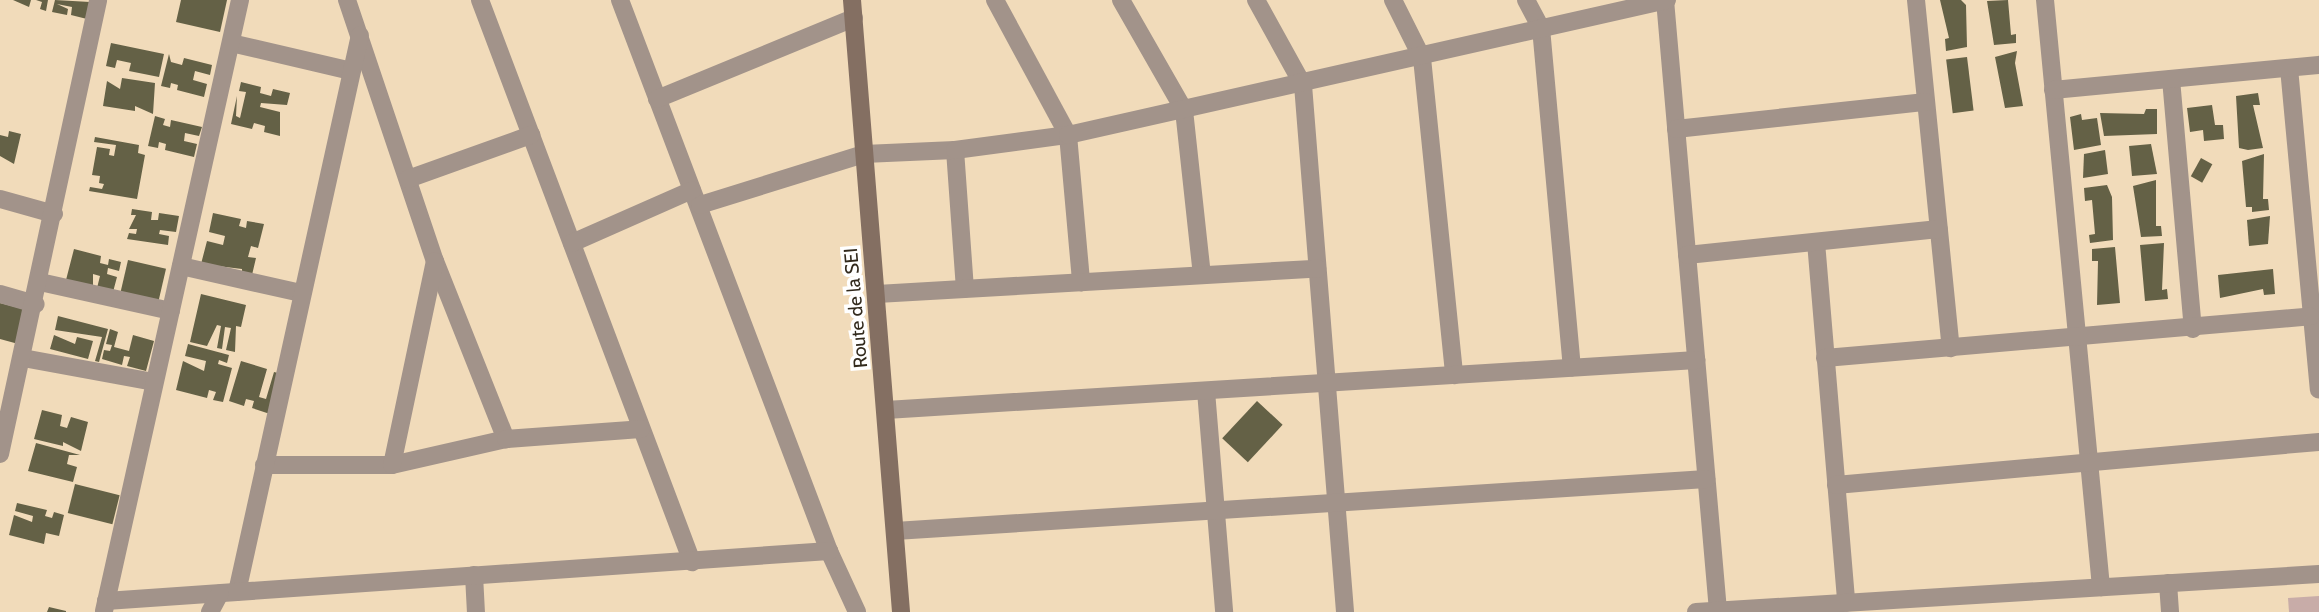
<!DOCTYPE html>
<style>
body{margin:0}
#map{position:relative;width:2319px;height:612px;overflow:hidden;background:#f1dbba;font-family:Cabin,sans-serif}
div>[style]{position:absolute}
.green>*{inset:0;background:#c8aca8}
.building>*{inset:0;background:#646146;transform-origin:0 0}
.street>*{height:18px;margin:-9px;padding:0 9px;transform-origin:9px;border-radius:9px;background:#a2938a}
.secondary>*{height:18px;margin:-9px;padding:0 9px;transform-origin:9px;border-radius:9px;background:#846f62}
span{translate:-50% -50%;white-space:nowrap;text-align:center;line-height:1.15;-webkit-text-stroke:7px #fff;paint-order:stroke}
.street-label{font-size:19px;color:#322a1d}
</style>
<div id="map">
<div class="green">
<i style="clip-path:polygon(2319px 596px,2319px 612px,2289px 612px,2288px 598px)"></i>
</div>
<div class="building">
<i style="clip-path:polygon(13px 0,31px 0,29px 7px)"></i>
<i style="clip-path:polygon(36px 0,48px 0,46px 11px,40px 9px,42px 2px)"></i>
<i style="clip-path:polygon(55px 0,90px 2px,87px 19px,71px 15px,72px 7px,57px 4px,68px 9px,67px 15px,52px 12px)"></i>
<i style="clip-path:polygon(181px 0,227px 0,220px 32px,176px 22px)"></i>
<i style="clip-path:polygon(1940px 0,1961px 0,1966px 5px,1967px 47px,1946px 51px,1945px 39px,1949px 38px)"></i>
<i style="clip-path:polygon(2008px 0,2011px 35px,2016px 34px,2016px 43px,1994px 45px,1987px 1px)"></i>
<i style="clip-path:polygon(111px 43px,164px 54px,159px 77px,129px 71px,131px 63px,117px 60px,115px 68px,106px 66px)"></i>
<i style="clip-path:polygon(2017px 51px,2015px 63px,2023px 106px,2005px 108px,1995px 57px)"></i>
<i style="clip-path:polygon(169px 54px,171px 62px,182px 65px,184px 58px,212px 65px,210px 75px,195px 71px,193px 80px,207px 84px,204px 97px,177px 90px,178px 85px,171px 83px,170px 88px,161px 86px)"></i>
<i style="left:1967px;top:57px;width:54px;height:21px;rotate:83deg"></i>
<i style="clip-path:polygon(122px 78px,155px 83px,153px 114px,135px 106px,135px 111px,103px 106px,107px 81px,120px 89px)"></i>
<i style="clip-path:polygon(241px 82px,261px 87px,260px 93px,271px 96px,273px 89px,290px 93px,287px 105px,261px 103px,260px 107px,280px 112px,280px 136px,264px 132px,265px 126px,254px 123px,252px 129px,231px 124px,237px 96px,236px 116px,240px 118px,246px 92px,239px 91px)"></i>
<i style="clip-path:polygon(2258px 93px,2260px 105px,2253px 105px,2263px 148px,2248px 150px,2239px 148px,2236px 96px)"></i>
<i style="clip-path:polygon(2212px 105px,2215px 125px,2223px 125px,2224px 139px,2204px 141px,2203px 130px,2190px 132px,2187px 108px)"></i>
<i style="clip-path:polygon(2146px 109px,2157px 109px,2157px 134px,2104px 136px,2100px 113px,2144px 114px)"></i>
<i style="clip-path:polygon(2081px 114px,2082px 120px,2097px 118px,2101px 145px,2074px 150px,2070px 117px)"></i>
<i style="clip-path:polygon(155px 116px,165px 119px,163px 125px,170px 127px,171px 120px,202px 127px,199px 136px,185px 133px,184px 141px,197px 144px,194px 157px,165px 150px,166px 144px,159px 142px,158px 148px,148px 146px)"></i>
<i style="clip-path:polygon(9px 131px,21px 134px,14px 164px,0 156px,0 135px,8px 137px)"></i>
<i style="clip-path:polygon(95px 137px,139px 145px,138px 153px,145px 155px,137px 199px,89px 191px,90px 187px,102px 189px,104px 184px,99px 183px,100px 176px,92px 175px,97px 147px,110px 149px,109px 155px,114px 156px,116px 145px,94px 142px)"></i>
<i style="clip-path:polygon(2151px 144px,2157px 174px,2132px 176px,2129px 146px)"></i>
<i style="clip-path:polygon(2105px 150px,2108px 174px,2083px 178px,2084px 154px)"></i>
<i style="clip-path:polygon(2264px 154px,2263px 199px,2268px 199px,2269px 210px,2252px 212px,2252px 207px,2246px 207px,2242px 161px)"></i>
<i style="left:2201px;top:158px;width:13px;height:21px;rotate:29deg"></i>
<i style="clip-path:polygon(2156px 180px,2156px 226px,2161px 226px,2162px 236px,2141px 237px,2133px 186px)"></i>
<i style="clip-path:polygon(2107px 185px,2112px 197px,2113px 240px,2090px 243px,2089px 235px,2095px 234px,2092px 200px,2085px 201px,2084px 188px)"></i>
<i style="clip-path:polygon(132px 209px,152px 212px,151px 220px,158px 220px,159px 213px,179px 216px,176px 232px,160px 230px,159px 234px,169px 236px,168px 245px,127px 239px,129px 233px,136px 234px,137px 229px,129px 229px,136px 215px,131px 215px)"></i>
<i style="clip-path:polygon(213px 213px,241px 219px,239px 226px,246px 228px,247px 221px,264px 224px,258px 248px,251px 246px,248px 257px,256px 258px,252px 275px,242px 273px,242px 269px,201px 264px,207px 241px,223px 245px,225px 236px,209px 232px)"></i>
<i style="clip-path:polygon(2270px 216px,2268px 244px,2249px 246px,2247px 220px)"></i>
<i style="clip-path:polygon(2164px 243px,2162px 290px,2167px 289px,2168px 299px,2145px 301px,2140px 245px)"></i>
<i style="clip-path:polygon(2115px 247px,2120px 303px,2097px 305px,2098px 261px,2092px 261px,2092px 249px)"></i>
<i style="clip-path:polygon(74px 249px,101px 256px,100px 263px,108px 265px,109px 259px,121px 262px,119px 271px,108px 268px,107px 274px,117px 277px,113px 292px,97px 288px,100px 276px,93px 274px,93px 287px,66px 280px)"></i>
<i style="left:128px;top:260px;width:39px;height:36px;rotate:13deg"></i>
<i style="clip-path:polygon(2273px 269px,2275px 294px,2264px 295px,2263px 289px,2220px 298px,2218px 275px)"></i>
<i style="clip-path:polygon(201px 294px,246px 305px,241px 327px,236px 326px,235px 352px,226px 350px,231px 328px,225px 327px,222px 349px,217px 348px,221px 326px,217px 325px,207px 346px,190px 342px)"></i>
<i style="clip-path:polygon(0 303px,31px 311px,22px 345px,0 339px)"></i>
<i style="clip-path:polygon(58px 316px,108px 329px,99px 362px,95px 361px,102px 337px,55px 330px)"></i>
<i style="clip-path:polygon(110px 329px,118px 332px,114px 347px,129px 351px,133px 335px,154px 341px,146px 371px,127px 366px,130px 357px,124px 356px,122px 365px,102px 359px,104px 350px,110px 351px,112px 345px,106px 344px)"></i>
<i style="clip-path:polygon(54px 335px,75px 344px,77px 337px,93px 341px,88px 359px,50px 349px)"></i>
<i style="clip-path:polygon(188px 344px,229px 355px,227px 363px,219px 360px,218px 364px,232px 368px,223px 402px,213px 400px,216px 392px,209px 390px,207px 398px,176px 390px,183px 361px,204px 371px,206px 361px,185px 356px)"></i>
<i style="clip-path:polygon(241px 361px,267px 369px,259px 397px,266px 399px,274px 372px,278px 373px,270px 414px,252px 408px,254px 401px,246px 399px,244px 406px,229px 401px)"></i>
<i style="left:1257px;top:401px;width:35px;height:51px;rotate:43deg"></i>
<i style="clip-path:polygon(42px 410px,62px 415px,60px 426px,67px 428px,71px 417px,88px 422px,81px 451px,63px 442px,63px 446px,34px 439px)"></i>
<i style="clip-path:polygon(36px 443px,80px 455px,69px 455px,67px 464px,77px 467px,73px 482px,28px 471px)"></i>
<i style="left:75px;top:484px;width:46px;height:30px;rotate:14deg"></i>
<i style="clip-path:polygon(17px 503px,47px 510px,45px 516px,52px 518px,54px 512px,64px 515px,59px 536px,46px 533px,44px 544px,9px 535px,14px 515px,32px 522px,33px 516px,15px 511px)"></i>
<i style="clip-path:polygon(49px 607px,66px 611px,66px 612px,47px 612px)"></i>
</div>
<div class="street">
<i style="left:347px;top:0;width:275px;rotate:71.4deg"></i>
<i style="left:435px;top:261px;width:192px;rotate:68.3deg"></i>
<i style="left:480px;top:0;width:601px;rotate:69.33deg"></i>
<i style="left:620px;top:0;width:589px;rotate:69.23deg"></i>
<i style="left:829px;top:551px;width:67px;rotate:65.3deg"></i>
<i style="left:995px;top:0;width:153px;rotate:61.6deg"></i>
<i style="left:1068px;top:135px;width:148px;rotate:84.9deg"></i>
<i style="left:1121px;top:0;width:127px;rotate:60.2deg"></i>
<i style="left:1184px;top:110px;width:166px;rotate:83.8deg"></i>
<i style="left:1256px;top:0;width:97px;rotate:61.1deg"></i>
<i style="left:1303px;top:85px;width:529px;rotate:85.44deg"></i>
<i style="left:1393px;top:0;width:65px;rotate:63.4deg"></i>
<i style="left:1422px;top:58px;width:319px;rotate:84.2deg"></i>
<i style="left:1526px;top:0;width:32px;rotate:62deg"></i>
<i style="left:1541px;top:28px;width:341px;rotate:84.8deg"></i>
<i style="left:1665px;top:0;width:613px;rotate:85.04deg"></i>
<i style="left:1916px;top:0;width:350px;rotate:84.3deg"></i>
<i style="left:2045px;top:0;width:590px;rotate:84.55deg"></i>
<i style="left:231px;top:43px;width:123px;rotate:13.1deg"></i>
<i style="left:2289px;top:68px;width:323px;rotate:84.7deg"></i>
<i style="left:2171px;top:79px;width:251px;rotate:85deg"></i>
<i style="left:2053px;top:90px;width:267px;rotate:-5.4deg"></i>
<i style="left:657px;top:99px;width:213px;rotate:-22.4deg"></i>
<i style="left:1676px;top:129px;width:251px;rotate:-6.2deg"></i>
<i style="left:955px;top:150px;width:139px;rotate:85.9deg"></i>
<i style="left:408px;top:179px;width:131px;rotate:-19.7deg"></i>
<i style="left:0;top:199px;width:56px;rotate:15.5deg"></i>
<i style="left:700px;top:205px;width:172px;rotate:-17.3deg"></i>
<i style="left:864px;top:154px;width:91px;rotate:-2.5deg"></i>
<i style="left:955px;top:150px;width:114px;rotate:-7.6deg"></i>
<i style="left:1068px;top:135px;width:614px;rotate:-12.7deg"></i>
<i style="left:1816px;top:242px;width:362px;rotate:85.2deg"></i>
<i style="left:572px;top:243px;width:131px;rotate:-23.8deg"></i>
<i style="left:1687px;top:255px;width:253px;rotate:-5.9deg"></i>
<i style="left:181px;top:266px;width:123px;rotate:12.7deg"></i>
<i style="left:40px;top:282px;width:134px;rotate:12.5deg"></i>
<i style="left:0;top:294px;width:37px;rotate:16deg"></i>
<i style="left:877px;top:294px;width:441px;rotate:-3.3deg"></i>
<i style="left:23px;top:358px;width:133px;rotate:10.4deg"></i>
<i style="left:1825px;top:358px;width:487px;rotate:-4.9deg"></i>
<i style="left:1206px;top:391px;width:222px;rotate:85.3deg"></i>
<i style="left:886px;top:410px;width:812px;rotate:-3.53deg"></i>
<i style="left:0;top:454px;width:464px;rotate:-77.8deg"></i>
<i style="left:264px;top:465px;width:128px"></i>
<i style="left:392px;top:465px;width:117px;rotate:-12.8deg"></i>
<i style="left:506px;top:439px;width:135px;rotate:-4.2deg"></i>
<i style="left:392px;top:465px;width:208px;rotate:-78.1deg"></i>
<i style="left:1836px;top:485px;width:485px;rotate:-5.1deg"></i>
<i style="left:895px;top:531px;width:813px;rotate:-3.67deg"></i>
<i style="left:474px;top:575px;width:37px;rotate:87deg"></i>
<i style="left:2168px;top:583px;width:29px;rotate:86deg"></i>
<i style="left:237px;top:592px;width:570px;rotate:-77.55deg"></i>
<i style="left:106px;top:601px;width:725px;rotate:-3.96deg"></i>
<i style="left:104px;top:611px;width:626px;rotate:-77.45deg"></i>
<i style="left:210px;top:612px;width:21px;rotate:-62deg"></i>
<i style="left:1696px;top:612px;width:624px;rotate:-3.49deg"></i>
</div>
<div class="secondary">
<i style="left:852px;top:0;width:614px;rotate:85.42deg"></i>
</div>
<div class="street-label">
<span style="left:856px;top:308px;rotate:-95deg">Route de la SEI</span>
</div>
</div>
